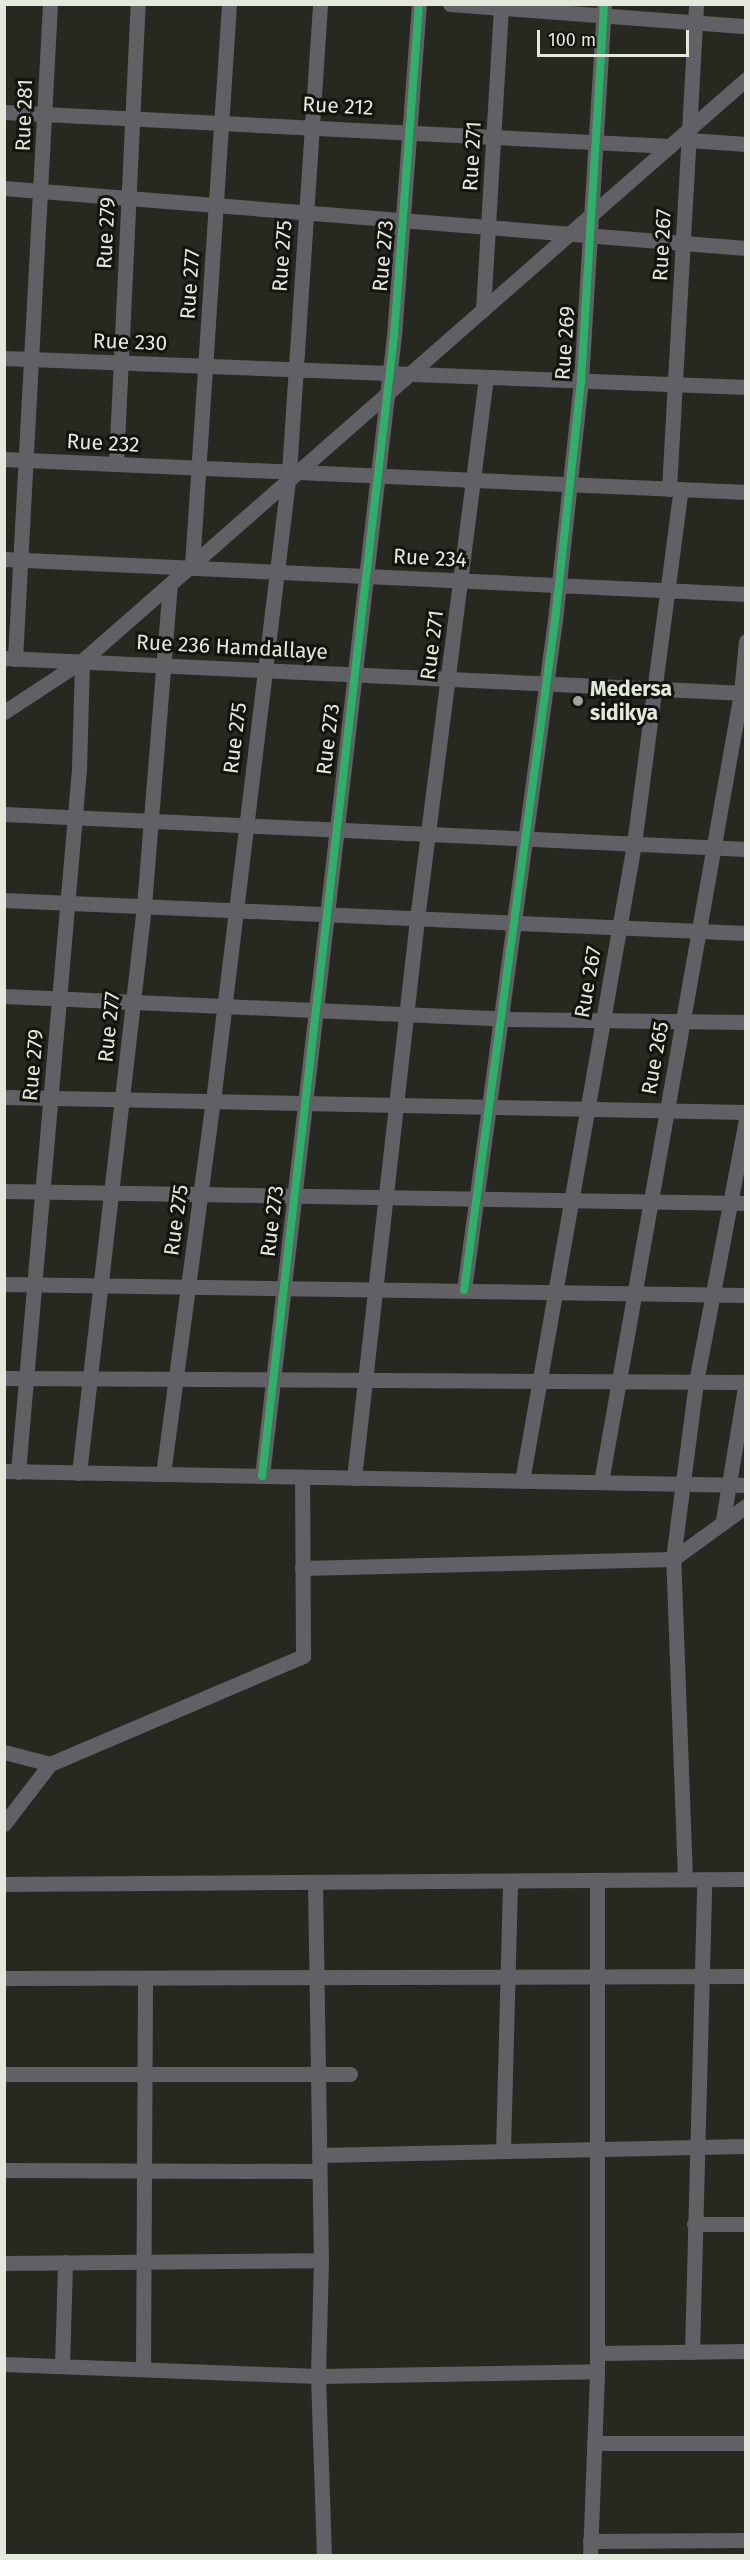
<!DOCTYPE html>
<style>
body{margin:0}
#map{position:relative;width:750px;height:2560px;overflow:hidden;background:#272920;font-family:"Fira Sans",sans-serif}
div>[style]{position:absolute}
.minor>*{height:15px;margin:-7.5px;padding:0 7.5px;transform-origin:7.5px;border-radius:7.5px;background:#616065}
.cycleway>*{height:8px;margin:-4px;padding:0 4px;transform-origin:4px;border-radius:4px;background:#2db169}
.dots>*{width:16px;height:16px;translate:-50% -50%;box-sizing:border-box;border:3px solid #12140d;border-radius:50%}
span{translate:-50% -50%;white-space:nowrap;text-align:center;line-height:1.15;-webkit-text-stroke:6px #12140d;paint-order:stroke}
.street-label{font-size:21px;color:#e3e7dc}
.poi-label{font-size:21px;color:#e3e7dc;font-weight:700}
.left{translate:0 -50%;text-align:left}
.frame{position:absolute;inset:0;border:6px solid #e3e7dc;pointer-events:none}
.scale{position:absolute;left:537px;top:30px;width:152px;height:27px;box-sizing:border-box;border:3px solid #e3e7dc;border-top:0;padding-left:8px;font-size:18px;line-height:21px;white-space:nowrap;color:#e3e7dc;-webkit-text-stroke:4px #12140d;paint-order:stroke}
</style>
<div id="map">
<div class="minor">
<i style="left:450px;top:4px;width:297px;rotate:4.3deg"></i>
<i style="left:4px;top:112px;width:667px;rotate:2.92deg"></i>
<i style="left:689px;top:140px;width:57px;rotate:4deg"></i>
<i style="left:4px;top:188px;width:744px;rotate:4.62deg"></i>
<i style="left:483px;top:310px;width:307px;rotate:-86.6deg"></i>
<i style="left:4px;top:358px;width:743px;rotate:2.24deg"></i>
<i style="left:4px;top:459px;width:743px;rotate:2.55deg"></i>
<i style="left:116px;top:464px;width:461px;rotate:-87.3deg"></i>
<i style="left:669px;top:489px;width:486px;rotate:-86.8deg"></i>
<i style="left:4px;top:559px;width:743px;rotate:2.7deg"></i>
<i style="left:192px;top:566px;width:563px;rotate:-86.23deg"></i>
<i style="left:4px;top:658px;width:743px;rotate:2.7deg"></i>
<i style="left:15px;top:659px;width:656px;rotate:-86.94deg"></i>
<i style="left:4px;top:712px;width:93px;rotate:-33.2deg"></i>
<i style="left:82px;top:661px;width:883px;rotate:-41.23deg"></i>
<i style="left:4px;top:814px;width:743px;rotate:2.7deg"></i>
<i style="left:4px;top:900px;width:743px;rotate:2.55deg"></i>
<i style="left:4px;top:996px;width:498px;rotate:2.6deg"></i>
<i style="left:501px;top:1019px;width:245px;rotate:0.7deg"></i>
<i style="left:4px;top:1097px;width:742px;rotate:1.16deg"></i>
<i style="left:4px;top:1191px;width:742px;rotate:0.93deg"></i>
<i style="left:4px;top:1284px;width:742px;rotate:0.85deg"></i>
<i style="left:464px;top:1290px;width:676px;rotate:-82.27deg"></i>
<i style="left:555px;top:620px;width:240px;rotate:-83.8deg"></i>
<i style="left:581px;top:381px;width:378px;rotate:-86.5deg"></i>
<i style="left:4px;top:1378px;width:742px;rotate:0.31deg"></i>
<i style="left:4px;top:1471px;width:742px;rotate:1.08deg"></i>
<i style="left:18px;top:1472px;width:706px;rotate:-85.04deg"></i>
<i style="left:79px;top:769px;width:108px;rotate:-88.4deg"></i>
<i style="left:79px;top:1473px;width:571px;rotate:-83.46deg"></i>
<i style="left:144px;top:906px;width:322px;rotate:-85.4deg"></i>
<i style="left:163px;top:1474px;width:376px;rotate:-82.4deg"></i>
<i style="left:213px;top:1101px;width:634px;rotate:-83.11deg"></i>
<i style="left:289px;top:472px;width:469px;rotate:-86.2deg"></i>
<i style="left:262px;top:1476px;width:1148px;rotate:-83.4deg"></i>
<i style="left:394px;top:336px;width:333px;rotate:-85.7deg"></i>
<i style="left:354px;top:1478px;width:563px;rotate:-83.57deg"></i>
<i style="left:417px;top:919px;width:546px;rotate:-82.74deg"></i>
<i style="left:522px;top:1481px;width:647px;rotate:-80.03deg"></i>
<i style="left:634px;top:844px;width:358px;rotate:-82.5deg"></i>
<i style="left:601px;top:1482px;width:801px;rotate:-79.94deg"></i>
<i style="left:741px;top:693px;width:52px;rotate:-84.5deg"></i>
<i style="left:723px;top:1520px;width:141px;rotate:-80.6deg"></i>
<i style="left:302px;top:1568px;width:371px;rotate:-1.4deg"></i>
<i style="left:673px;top:1559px;width:90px;rotate:-36deg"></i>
<i style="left:4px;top:1752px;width:48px;rotate:14.6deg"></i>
<i style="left:4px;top:1824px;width:76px;rotate:-52.5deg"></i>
<i style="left:50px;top:1764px;width:275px;rotate:-23.1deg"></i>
<i style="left:303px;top:1656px;width:179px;rotate:-90.3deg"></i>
<i style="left:685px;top:1879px;width:320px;rotate:-92.1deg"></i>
<i style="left:673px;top:1559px;width:178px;rotate:-82.6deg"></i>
<i style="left:696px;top:1382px;width:268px;rotate:-79.2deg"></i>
<i style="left:315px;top:1882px;width:378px;rotate:89.1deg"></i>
<i style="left:321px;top:2260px;width:116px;rotate:91.5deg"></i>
<i style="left:318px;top:2376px;width:180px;rotate:88.1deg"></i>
<i style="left:4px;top:1884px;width:742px;rotate:-0.39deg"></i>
<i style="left:4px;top:1978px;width:742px;rotate:-0.15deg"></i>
<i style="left:4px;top:2074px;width:346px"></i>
<i style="left:503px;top:2151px;width:270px;rotate:-88.5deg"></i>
<i style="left:319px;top:2155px;width:427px;rotate:-1.2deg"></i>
<i style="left:4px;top:2170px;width:315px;rotate:0.2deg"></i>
<i style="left:694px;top:2224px;width:52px"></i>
<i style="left:4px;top:2263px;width:317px;rotate:-0.5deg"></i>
<i style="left:692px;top:2352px;width:473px;rotate:-88.5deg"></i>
<i style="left:597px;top:2353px;width:149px;rotate:-0.8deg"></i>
<i style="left:4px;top:2364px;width:314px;rotate:2.2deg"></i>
<i style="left:318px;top:2376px;width:279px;rotate:-1deg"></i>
<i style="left:597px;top:2371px;width:491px;rotate:-90deg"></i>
<i style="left:62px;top:2366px;width:104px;rotate:-88.3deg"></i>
<i style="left:143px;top:2369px;width:391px;rotate:-89.7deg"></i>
<i style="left:594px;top:2443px;width:152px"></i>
<i style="left:590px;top:2541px;width:156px;rotate:-0.4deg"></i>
<i style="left:590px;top:2556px;width:185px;rotate:-87.8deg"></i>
</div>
<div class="cycleway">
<i style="left:464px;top:1290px;width:676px;rotate:-82.27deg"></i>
<i style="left:555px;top:620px;width:240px;rotate:-83.8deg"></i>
<i style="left:581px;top:381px;width:378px;rotate:-86.5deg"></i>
<i style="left:262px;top:1476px;width:1148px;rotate:-83.4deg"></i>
<i style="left:394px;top:336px;width:333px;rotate:-85.7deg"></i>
</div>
<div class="dots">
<i style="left:578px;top:701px;background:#a1a49a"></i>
</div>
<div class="street-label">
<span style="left:338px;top:106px;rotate:3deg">Rue 212</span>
<span style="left:24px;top:115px;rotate:-88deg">Rue 281</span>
<span style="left:472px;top:156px;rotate:-87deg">Rue 271</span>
<span style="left:106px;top:233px;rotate:-87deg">Rue 279</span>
<span style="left:662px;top:245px;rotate:-87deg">Rue 267</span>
<span style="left:282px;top:256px;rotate:-86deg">Rue 275</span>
<span style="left:383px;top:256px;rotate:-85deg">Rue 273</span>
<span style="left:190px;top:284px;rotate:-86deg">Rue 277</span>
<span style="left:130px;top:342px;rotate:2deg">Rue 230</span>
<span style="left:565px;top:343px;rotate:-86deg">Rue 269</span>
<span style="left:103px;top:443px;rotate:3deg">Rue 232</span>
<span style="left:430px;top:558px;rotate:3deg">Rue 234</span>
<span style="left:432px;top:645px;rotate:-83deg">Rue 271</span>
<span style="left:232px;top:647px;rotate:3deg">Rue 236 Hamdallaye</span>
<span style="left:235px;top:738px;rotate:-83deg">Rue 275</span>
<span style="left:328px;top:739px;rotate:-83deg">Rue 273</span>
<span style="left:588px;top:982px;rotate:-80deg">Rue 267</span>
<span style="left:109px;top:1027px;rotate:-84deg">Rue 277</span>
<span style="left:655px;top:1058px;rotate:-80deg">Rue 265</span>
<span style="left:33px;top:1065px;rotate:-85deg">Rue 279</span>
<span style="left:176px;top:1220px;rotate:-82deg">Rue 275</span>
<span style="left:272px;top:1221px;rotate:-83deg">Rue 273</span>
</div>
<div class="poi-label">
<span class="left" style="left:590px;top:701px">Medersa<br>sidikya</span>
</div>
<div class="frame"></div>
<div class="scale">100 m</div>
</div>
